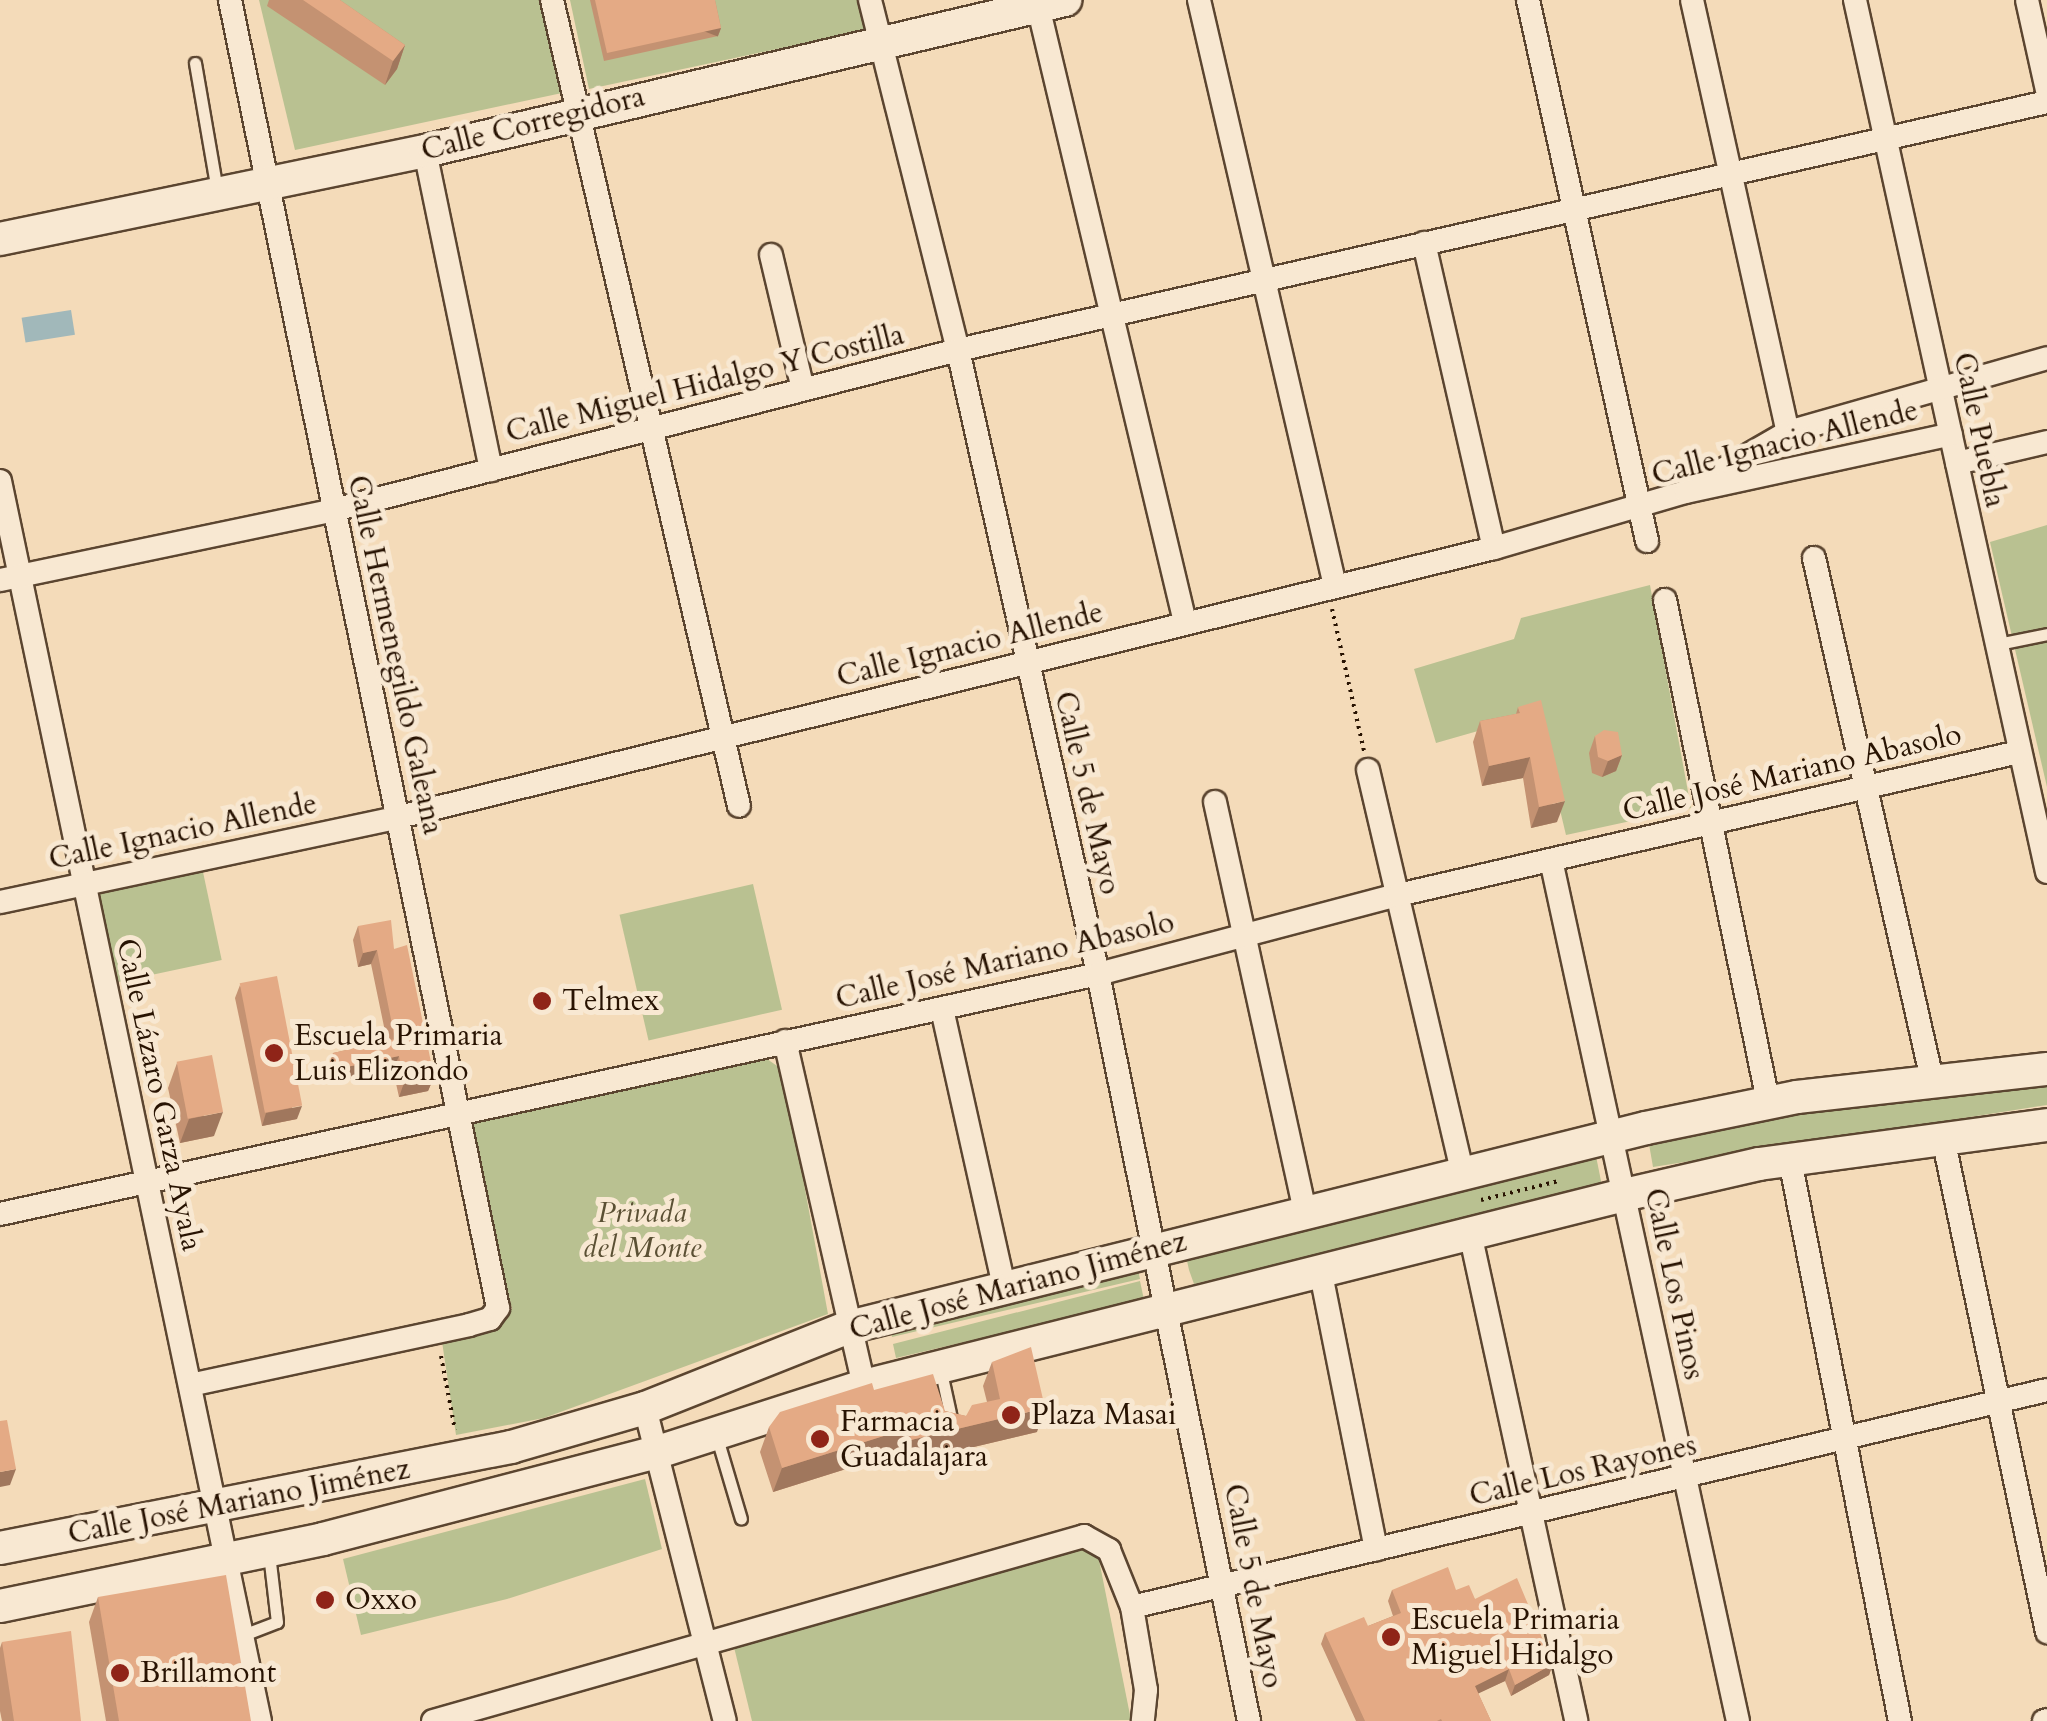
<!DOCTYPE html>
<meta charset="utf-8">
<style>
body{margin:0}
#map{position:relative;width:2047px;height:1721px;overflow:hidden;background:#f4dbb9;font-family:Cardo,serif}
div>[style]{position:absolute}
.green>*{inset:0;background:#b9c191;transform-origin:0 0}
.water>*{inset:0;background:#a1b8ba;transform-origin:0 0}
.path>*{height:4px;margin-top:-2px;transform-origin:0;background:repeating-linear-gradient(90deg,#281302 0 2.5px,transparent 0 7.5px)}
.roads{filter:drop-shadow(2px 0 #5b4530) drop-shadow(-2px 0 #5b4530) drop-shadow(0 2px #5b4530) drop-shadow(0 -2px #5b4530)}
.lane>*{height:11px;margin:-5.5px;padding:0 5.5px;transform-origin:5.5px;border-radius:5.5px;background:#f8e8d2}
.street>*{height:22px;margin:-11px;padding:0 11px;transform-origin:11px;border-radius:11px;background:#f8e8d2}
.secondary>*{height:32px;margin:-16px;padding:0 16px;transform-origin:16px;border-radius:16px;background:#f8e8d2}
.wall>*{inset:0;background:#c49272}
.shaded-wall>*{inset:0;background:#a0775d;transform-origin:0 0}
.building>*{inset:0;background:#e4aa85;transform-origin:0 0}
.dots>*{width:28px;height:28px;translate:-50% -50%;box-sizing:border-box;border:5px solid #f8e8d2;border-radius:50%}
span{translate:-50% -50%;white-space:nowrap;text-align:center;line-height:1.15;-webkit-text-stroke:10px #f8e8d2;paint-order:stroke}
.street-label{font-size:30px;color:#281302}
.poi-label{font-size:30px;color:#281302}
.left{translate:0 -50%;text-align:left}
.park-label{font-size:30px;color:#5b5034;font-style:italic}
</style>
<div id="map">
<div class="green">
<i style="clip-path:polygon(259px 0,542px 0,562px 93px,295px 150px)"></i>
<i style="clip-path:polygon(570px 0,860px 0,866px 30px,589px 89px)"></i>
<i style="clip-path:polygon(2047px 525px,2047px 787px,1990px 542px)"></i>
<i style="clip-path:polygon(1650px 585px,1691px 808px,1566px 835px,1537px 714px,1436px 743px,1414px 669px,1514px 639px,1521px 618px)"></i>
<i style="left:203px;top:872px;width:90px;height:107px;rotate:78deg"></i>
<i style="left:753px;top:884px;width:129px;height:137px;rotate:77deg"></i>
<i style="clip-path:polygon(767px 1059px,783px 1070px,828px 1314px,544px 1418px,456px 1435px,441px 1335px,499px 1322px,512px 1309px,468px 1120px)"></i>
<i style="clip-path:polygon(2047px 1080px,2047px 1105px,1653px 1167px,1649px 1144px,1799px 1110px)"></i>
<i style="clip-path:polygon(1596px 1156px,1602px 1186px,1194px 1284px,1189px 1270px,1186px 1256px)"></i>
<i style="clip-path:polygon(1136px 1260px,1140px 1279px,892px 1337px,889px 1322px)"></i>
<i style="clip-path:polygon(1140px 1281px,1144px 1300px,896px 1358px,893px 1344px)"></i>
<i style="clip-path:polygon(645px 1479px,662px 1549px,507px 1599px,361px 1635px,343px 1559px)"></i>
<i style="clip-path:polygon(1096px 1545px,1131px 1720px,752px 1721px,733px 1643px)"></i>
</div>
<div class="water">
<i style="left:71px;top:310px;width:25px;height:50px;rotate:81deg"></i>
</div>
<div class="path">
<i style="left:1332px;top:609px;width:146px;rotate:77.3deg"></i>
<i style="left:1481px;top:1200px;width:80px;rotate:-13.7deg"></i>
<i style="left:441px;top:1356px;width:75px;rotate:79.3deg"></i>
</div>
<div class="roads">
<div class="lane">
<i style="left:195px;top:63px;width:129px;rotate:80.2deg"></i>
<i style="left:1993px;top:645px;width:55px;rotate:-11.5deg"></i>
<i style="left:941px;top:1372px;width:56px;rotate:77.7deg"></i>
<i style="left:717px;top:1438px;width:84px;rotate:73.5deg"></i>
<i style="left:243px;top:1635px;width:36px;rotate:-21deg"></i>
<i style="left:277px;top:1622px;width:68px;rotate:-96.7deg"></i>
</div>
<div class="street">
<i style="left:552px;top:0;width:827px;rotate:76.94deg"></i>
<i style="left:870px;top:0;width:361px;rotate:75.9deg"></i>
<i style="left:958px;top:350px;width:640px;rotate:77.35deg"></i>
<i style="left:1098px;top:974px;width:762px;rotate:78.57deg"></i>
<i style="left:1199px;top:0;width:602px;rotate:76.93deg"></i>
<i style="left:1528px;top:0;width:554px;rotate:77.59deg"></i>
<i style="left:1692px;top:0;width:443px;rotate:77.5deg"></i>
<i style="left:1855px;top:0;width:893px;rotate:77.58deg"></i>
<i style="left:2027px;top:0;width:92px;rotate:77.5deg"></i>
<i style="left:1038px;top:6px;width:633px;rotate:76.58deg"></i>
<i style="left:425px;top:151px;width:326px;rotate:78.3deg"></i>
<i style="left:1424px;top:243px;width:313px;rotate:77.1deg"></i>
<i style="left:771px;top:255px;width:138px;rotate:76.6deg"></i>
<i style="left:1957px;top:463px;width:92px;rotate:-13.1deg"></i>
<i style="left:0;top:481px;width:1267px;rotate:78.16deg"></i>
<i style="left:1691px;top:488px;width:112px;rotate:-30deg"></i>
<i style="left:1788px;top:432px;width:269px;rotate:-15.9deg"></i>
<i style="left:1814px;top:558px;width:539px;rotate:77.25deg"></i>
<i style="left:0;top:580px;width:341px;rotate:-11.8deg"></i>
<i style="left:334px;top:510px;width:644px;rotate:-14.38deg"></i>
<i style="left:958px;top:350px;width:1117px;rotate:-12.83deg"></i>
<i style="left:1665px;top:600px;width:511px;rotate:78.38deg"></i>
<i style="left:1368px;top:770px;width:416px;rotate:76.8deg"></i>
<i style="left:1215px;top:802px;width:419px;rotate:77.6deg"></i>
<i style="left:1551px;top:860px;width:881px;rotate:77.75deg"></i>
<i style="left:0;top:902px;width:408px;rotate:-12deg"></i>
<i style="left:399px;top:817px;width:1128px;rotate:-13.8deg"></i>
<i style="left:1494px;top:548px;width:200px;rotate:-16.3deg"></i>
<i style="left:1686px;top:492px;width:271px;rotate:-12.3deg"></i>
<i style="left:942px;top:1009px;width:284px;rotate:77.4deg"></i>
<i style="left:785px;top:1041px;width:354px;rotate:77.1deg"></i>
<i style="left:1943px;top:1138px;width:505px;rotate:78.11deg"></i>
<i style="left:1790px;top:1160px;width:572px;rotate:78.91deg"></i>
<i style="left:0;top:1214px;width:1124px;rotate:-12.33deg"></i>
<i style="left:1098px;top:974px;width:310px;rotate:-14.8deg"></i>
<i style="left:1398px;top:895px;width:637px;rotate:-12.97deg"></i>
<i style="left:1470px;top:1233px;width:499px;rotate:77.7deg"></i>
<i style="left:1320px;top:1269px;width:286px;rotate:78.7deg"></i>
<i style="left:190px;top:1385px;width:285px;rotate:-12.1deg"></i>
<i style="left:469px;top:1325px;width:22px;rotate:-16deg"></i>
<i style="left:490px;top:1319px;width:14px;rotate:-54deg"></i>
<i style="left:498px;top:1308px;width:1335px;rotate:-101.58deg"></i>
<i style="left:645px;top:1408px;width:323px;rotate:75.7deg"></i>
<i style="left:1132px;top:1607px;width:940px;rotate:-13.34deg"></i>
<i style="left:433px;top:1721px;width:677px;rotate:-15.86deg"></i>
<i style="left:1084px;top:1536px;width:29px;rotate:29deg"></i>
<i style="left:1109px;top:1550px;width:61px;rotate:68deg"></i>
<i style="left:1132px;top:1607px;width:84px;rotate:80.4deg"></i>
<i style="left:1146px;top:1690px;width:31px;rotate:96deg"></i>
<i style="left:2044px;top:1721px;width:3px;rotate:-18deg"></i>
</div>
<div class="secondary">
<i style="left:0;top:239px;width:434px;rotate:-11.7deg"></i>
<i style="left:425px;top:151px;width:658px;rotate:-13.28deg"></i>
<i style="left:0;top:1548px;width:521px;rotate:-11.18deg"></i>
<i style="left:511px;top:1447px;width:140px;rotate:-16.2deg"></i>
<i style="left:645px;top:1408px;width:219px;rotate:-21.7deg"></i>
<i style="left:849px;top:1327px;width:821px;rotate:-14.02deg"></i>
<i style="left:1646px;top:1128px;width:154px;rotate:-11.6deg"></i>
<i style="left:1797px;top:1097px;width:252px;rotate:-6.4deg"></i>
<i style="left:0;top:1606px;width:330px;rotate:-11.7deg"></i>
<i style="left:323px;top:1539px;width:346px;rotate:-14.6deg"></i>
<i style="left:658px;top:1452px;width:216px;rotate:-17.8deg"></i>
<i style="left:864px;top:1386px;width:784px;rotate:-14.11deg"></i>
<i style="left:1624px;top:1195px;width:139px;rotate:-12.9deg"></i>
<i style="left:1759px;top:1164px;width:291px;rotate:-7.7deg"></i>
</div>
</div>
<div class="wall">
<i style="clip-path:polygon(269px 0,340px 0,405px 45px,397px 69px,385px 85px,267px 6px)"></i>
<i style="clip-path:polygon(590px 0,715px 0,721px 28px,718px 36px,604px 61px)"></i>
<i style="clip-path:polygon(1518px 707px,1557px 822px,1531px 828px,1523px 778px,1482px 786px,1473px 742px,1480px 721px,1516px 714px)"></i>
<i style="clip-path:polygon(1595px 736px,1622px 755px,1616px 771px,1602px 777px,1592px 773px,1589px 753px)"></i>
<i style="clip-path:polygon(358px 926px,394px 949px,434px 1077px,428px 1091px,399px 1097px,393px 1070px,331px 1083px,328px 1067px,333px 1053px,387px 1041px,371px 964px,358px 967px,353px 940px)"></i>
<i style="clip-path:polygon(240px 985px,297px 1119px,262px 1126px,235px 998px)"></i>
<i style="clip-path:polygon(177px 1063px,214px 1136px,180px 1143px,168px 1088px)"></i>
<i style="clip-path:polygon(992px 1362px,1037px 1432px,902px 1464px,900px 1452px,773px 1492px,760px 1452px,769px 1427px,874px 1390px,945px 1411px,966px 1416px,987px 1402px,983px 1386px)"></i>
<i style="clip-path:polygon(1392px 1590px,1456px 1590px,1475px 1599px,1553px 1664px,1549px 1675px,1511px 1696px,1505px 1681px,1478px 1693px,1491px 1721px,1356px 1721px,1321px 1644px,1325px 1633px,1368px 1626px,1393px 1616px,1388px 1601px)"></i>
<i style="clip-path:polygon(98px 1597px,251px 1721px,106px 1721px,89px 1622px)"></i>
<i style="clip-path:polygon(2px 1642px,81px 1721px,2px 1721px,0 1711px,0 1648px)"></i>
</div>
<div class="shaded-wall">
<i style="left:721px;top:28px;width:9px;height:117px;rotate:111deg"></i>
<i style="clip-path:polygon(405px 45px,397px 69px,385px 85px,393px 61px)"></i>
<i style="clip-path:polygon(1622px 755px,1616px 771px,1602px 777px,1608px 761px)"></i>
<i style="clip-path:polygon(1530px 757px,1523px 778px,1482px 786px,1489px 766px)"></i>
<i style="clip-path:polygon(1565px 801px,1557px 822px,1531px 828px,1539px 807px)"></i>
<i style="clip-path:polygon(377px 950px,371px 964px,358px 967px,363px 953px)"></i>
<i style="clip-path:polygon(399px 1056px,393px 1070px,331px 1083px,337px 1069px)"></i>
<i style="clip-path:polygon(434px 1077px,428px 1091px,399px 1097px,404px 1083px)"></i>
<i style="clip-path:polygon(302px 1106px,297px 1119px,262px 1126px,266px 1113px)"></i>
<i style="clip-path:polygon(223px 1112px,214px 1136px,180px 1143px,189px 1119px)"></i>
<i style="clip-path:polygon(1045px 1408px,1037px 1432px,902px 1464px,911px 1440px)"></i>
<i style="clip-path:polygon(909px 1428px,900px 1452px,773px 1492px,782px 1468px)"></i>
<i style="clip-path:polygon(16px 1469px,10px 1485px,0 1487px,0 1472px)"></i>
<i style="clip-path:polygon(1553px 1664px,1549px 1675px,1511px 1696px,1515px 1685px)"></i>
<i style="clip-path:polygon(1509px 1669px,1505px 1681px,1471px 1697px,1475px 1686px)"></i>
</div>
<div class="building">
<i style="clip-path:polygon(303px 0,340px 0,405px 45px,393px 61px)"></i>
<i style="clip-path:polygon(595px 0,715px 0,721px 28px,607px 53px)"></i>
<i style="clip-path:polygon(1541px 700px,1565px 801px,1539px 807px,1530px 757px,1489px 766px,1480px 721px,1520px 713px,1518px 707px)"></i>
<i style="clip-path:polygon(1604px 730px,1618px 732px,1622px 755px,1608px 761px,1598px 757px,1595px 736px)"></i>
<i style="clip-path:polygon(391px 920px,394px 949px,407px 945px,434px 1077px,404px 1083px,399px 1056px,337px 1069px,333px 1053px,395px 1039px,377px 950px,363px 953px,358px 926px)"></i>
<i style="left:277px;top:976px;width:132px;height:38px;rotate:79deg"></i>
<i style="left:212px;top:1055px;width:58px;height:36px;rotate:79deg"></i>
<i style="clip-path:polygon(1031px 1347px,1045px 1408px,911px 1440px,909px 1428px,782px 1468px,769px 1427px,780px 1412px,872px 1383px,874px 1390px,933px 1374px,945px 1411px,966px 1416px,972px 1405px,1000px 1399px,992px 1362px)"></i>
<i style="clip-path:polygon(7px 1420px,16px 1469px,0 1472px,0 1421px)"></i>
<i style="clip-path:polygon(1448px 1567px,1456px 1590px,1469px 1585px,1475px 1599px,1517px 1578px,1553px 1664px,1515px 1685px,1509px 1669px,1475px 1686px,1491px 1721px,1442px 1721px,1441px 1719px,1437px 1721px,1365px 1721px,1325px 1633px,1364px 1617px,1368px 1626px,1401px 1613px,1392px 1590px)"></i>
<i style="clip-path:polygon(226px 1575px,251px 1721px,119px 1721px,98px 1597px)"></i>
<i style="clip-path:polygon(71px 1631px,81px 1721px,14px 1721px,2px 1642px)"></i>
</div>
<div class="dots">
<i style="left:542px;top:1001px;background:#8f2418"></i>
<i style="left:274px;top:1053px;background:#8f2418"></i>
<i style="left:1011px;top:1415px;background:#8f2418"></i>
<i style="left:820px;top:1439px;background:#8f2418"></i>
<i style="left:325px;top:1600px;background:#8f2418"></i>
<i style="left:1391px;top:1637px;background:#8f2418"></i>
<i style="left:120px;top:1673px;background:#8f2418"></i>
</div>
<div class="street-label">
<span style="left:533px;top:124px;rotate:-14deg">Calle Corregidora</span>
<span style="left:705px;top:384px;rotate:-14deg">Calle Miguel Hidalgo Y Costilla</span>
<span style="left:1979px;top:430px;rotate:78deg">Calle Puebla</span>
<span style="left:1785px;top:443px;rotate:-14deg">Calle Ignacio Allende</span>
<span style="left:970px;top:645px;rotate:-14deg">Calle Ignacio Allende</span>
<span style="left:395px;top:655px;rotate:78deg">Calle Hermenegildo Galeana</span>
<span style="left:1792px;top:773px;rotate:-13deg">Calle José Mariano Abasolo</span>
<span style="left:1087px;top:793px;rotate:77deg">Calle 5 de Mayo</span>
<span style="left:183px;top:832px;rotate:-12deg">Calle Ignacio Allende</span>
<span style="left:1005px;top:961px;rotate:-13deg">Calle José Mariano Abasolo</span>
<span style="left:159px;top:1095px;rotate:78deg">Calle Lázaro Garza Ayala</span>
<span style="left:1674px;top:1284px;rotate:78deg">Calle Los Pinos</span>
<span style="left:1018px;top:1286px;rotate:-15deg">Calle José Mariano Jiménez</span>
<span style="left:1583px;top:1471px;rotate:-13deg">Calle Los Rayones</span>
<span style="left:239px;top:1502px;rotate:-11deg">Calle José Mariano Jiménez</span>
<span style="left:1253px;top:1586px;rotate:79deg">Calle 5 de Mayo</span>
</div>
<div class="poi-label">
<span class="left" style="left:562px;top:1001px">Telmex</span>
<span class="left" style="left:294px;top:1053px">Escuela Primaria<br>Luis Elizondo</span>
<span class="left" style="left:1031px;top:1415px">Plaza Masai</span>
<span class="left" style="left:840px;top:1439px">Farmacia<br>Guadalajara</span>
<span class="left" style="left:345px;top:1600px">Oxxo</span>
<span class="left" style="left:1411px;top:1637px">Escuela Primaria<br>Miguel Hidalgo</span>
<span class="left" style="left:140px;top:1673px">Brillamont</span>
</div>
<div class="park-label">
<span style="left:642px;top:1230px">Privada<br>del Monte</span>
</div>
</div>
